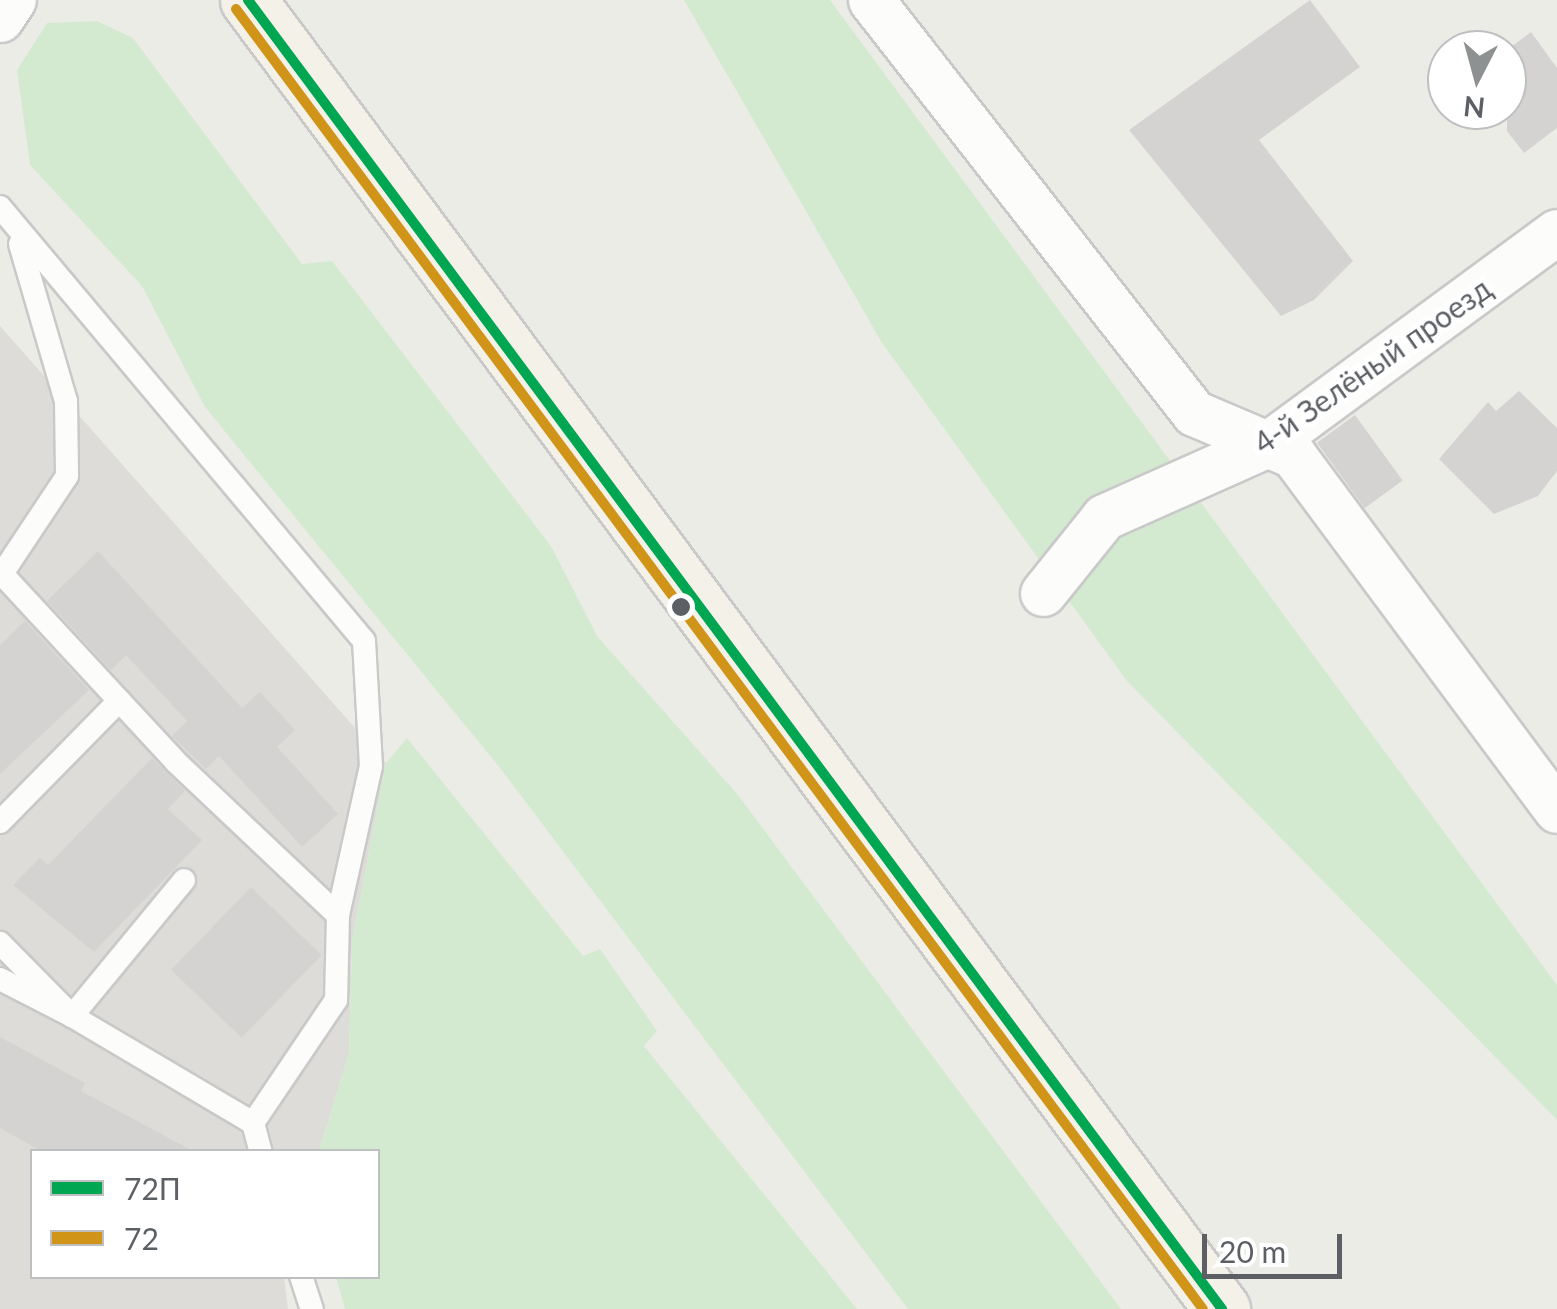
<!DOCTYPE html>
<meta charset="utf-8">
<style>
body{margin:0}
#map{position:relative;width:1557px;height:1309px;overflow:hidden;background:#ecece7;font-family:Lato,sans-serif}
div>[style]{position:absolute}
.industrial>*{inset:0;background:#dddcd8}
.green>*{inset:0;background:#d3ead0}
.building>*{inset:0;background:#d4d3d1;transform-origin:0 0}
.roads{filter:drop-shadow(2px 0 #c9c9c9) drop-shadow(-2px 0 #c9c9c9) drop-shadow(0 2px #c9c9c9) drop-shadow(0 -2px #c9c9c9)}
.service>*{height:22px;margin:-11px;padding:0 11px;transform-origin:11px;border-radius:11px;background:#fcfcfb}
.minor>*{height:45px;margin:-22.5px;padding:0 22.5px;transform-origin:22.5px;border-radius:22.5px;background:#fcfcfb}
.primary>*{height:55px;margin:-27.5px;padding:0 27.5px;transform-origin:27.5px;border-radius:27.5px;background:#f3f1e8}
.bus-1>*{height:10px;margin:-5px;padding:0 5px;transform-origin:5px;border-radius:5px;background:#00a651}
.bus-2>*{height:10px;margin:-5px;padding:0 5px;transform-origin:5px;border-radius:5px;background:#d09419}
.dots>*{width:28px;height:28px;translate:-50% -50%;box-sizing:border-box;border:5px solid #fff;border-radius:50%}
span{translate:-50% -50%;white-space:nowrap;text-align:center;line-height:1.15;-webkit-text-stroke:10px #fff;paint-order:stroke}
.street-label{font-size:30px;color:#5c6065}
.legend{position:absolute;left:30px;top:1149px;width:350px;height:130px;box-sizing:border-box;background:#fff;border:2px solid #bebfc1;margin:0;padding:12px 18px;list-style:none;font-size:30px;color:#5c6065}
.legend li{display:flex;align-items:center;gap:20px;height:50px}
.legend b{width:50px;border:2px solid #bebfc1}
.north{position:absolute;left:1427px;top:30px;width:100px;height:100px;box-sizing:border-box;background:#fff;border:2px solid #bebfc1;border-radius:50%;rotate:186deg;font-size:28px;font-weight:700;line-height:40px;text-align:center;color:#5c6065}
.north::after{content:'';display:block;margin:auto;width:35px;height:45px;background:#8e9192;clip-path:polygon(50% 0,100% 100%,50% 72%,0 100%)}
.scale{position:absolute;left:1202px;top:1234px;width:140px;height:45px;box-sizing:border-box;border:5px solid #5c6065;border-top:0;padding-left:12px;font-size:30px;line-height:35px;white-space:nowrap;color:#5c6065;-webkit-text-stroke:8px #fff;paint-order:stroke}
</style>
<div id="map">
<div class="industrial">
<i style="clip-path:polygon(0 326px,386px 763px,352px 941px,349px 1053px,319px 1151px,32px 1152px,32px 1276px,284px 1277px,288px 1309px,0 1309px)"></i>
</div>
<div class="green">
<i style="clip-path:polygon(684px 0,830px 0,1557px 985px,1557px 1120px,1127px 681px,882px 343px)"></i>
<i style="clip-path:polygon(97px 21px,133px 38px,302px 264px,332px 261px,551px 546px,597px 636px,738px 795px,1121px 1309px,908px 1309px,500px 768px,205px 407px,142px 286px,30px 165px,17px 70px,47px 23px)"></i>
<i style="clip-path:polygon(407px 738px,583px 956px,600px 949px,657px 1031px,644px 1046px,857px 1309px,345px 1309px,336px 1277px,378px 1276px,378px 1152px,319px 1151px,349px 1053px,352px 941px,386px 763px)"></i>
</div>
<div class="building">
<i style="clip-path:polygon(1310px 0,1360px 67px,1259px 140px,1353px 261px,1314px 300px,1281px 316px,1129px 130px)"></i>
<i style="clip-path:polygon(1531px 32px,1557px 68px,1557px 128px,1524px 153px,1507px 131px,1507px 50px)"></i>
<i style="clip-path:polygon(1519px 391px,1557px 428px,1557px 471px,1538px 496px,1494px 514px,1439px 459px,1488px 402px,1496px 411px)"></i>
<i style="left:1355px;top:415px;width:81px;height:47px;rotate:54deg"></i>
<i style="clip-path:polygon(98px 551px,242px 708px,260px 692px,295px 730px,277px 747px,338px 814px,302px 847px,219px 756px,206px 769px,172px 736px,187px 721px,126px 655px,111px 670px,47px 601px)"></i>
<i style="clip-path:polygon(25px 621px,89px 690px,0 774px,0 645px)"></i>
<i style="clip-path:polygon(152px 758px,185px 791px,168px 809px,202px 840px,94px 952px,13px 885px,40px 858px,48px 865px)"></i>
<i style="left:251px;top:887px;width:98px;height:115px;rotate:44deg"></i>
<i style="clip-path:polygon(0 1037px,85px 1083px,81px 1091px,195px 1152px,43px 1152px,0 1128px)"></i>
</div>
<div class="roads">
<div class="service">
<i style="left:0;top:207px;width:566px;rotate:50.01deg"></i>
<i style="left:364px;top:641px;width:125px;rotate:86.8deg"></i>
<i style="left:371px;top:766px;width:153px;rotate:102.5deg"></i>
<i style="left:338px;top:915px;width:85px;rotate:91.3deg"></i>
<i style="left:336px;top:1000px;width:148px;rotate:124deg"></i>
<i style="left:253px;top:1123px;width:210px;rotate:-149.4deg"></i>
<i style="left:72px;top:1016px;width:103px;rotate:-134.6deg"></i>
<i style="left:20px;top:244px;width:164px;rotate:73.7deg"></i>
<i style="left:66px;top:401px;width:75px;rotate:89.2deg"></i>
<i style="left:67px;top:476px;width:118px;rotate:123.6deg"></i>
<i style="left:2px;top:574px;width:256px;rotate:47.2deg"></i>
<i style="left:176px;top:762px;width:223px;rotate:43.4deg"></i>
<i style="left:0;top:822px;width:170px;rotate:-45.5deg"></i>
<i style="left:0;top:979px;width:81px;rotate:27.2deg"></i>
<i style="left:72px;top:1016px;width:176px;rotate:-50.5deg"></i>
<i style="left:253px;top:1123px;width:30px;rotate:75deg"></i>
<i style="left:301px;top:1276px;width:35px;rotate:72deg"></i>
</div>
<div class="minor">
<i style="left:871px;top:0;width:524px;rotate:51.97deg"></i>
<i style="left:1194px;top:413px;width:108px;rotate:23deg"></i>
<i style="left:1293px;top:455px;width:442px;rotate:53.4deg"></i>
<i style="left:0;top:19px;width:23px;rotate:-56deg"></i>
<i style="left:1043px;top:593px;width:97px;rotate:-51.2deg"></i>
<i style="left:1104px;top:517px;width:180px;rotate:-24deg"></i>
<i style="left:1268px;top:444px;width:358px;rotate:-36.3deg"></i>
</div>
<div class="primary">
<i style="left:248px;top:0;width:1632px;rotate:53.35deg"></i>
</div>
</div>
<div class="bus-1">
<i style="left:248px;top:0;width:1632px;rotate:53.35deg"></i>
</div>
<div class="bus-2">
<i style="left:236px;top:9px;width:1620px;rotate:53.36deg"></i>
</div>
<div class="dots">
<i style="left:681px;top:607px;background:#5c6065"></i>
</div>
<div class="street-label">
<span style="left:1372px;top:365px;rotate:-35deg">4-й Зелёный проезд</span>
</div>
<ul class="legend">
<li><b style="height:12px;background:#00a651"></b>72П</li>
<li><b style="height:12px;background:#d09419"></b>72</li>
</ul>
<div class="north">N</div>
<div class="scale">20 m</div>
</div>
